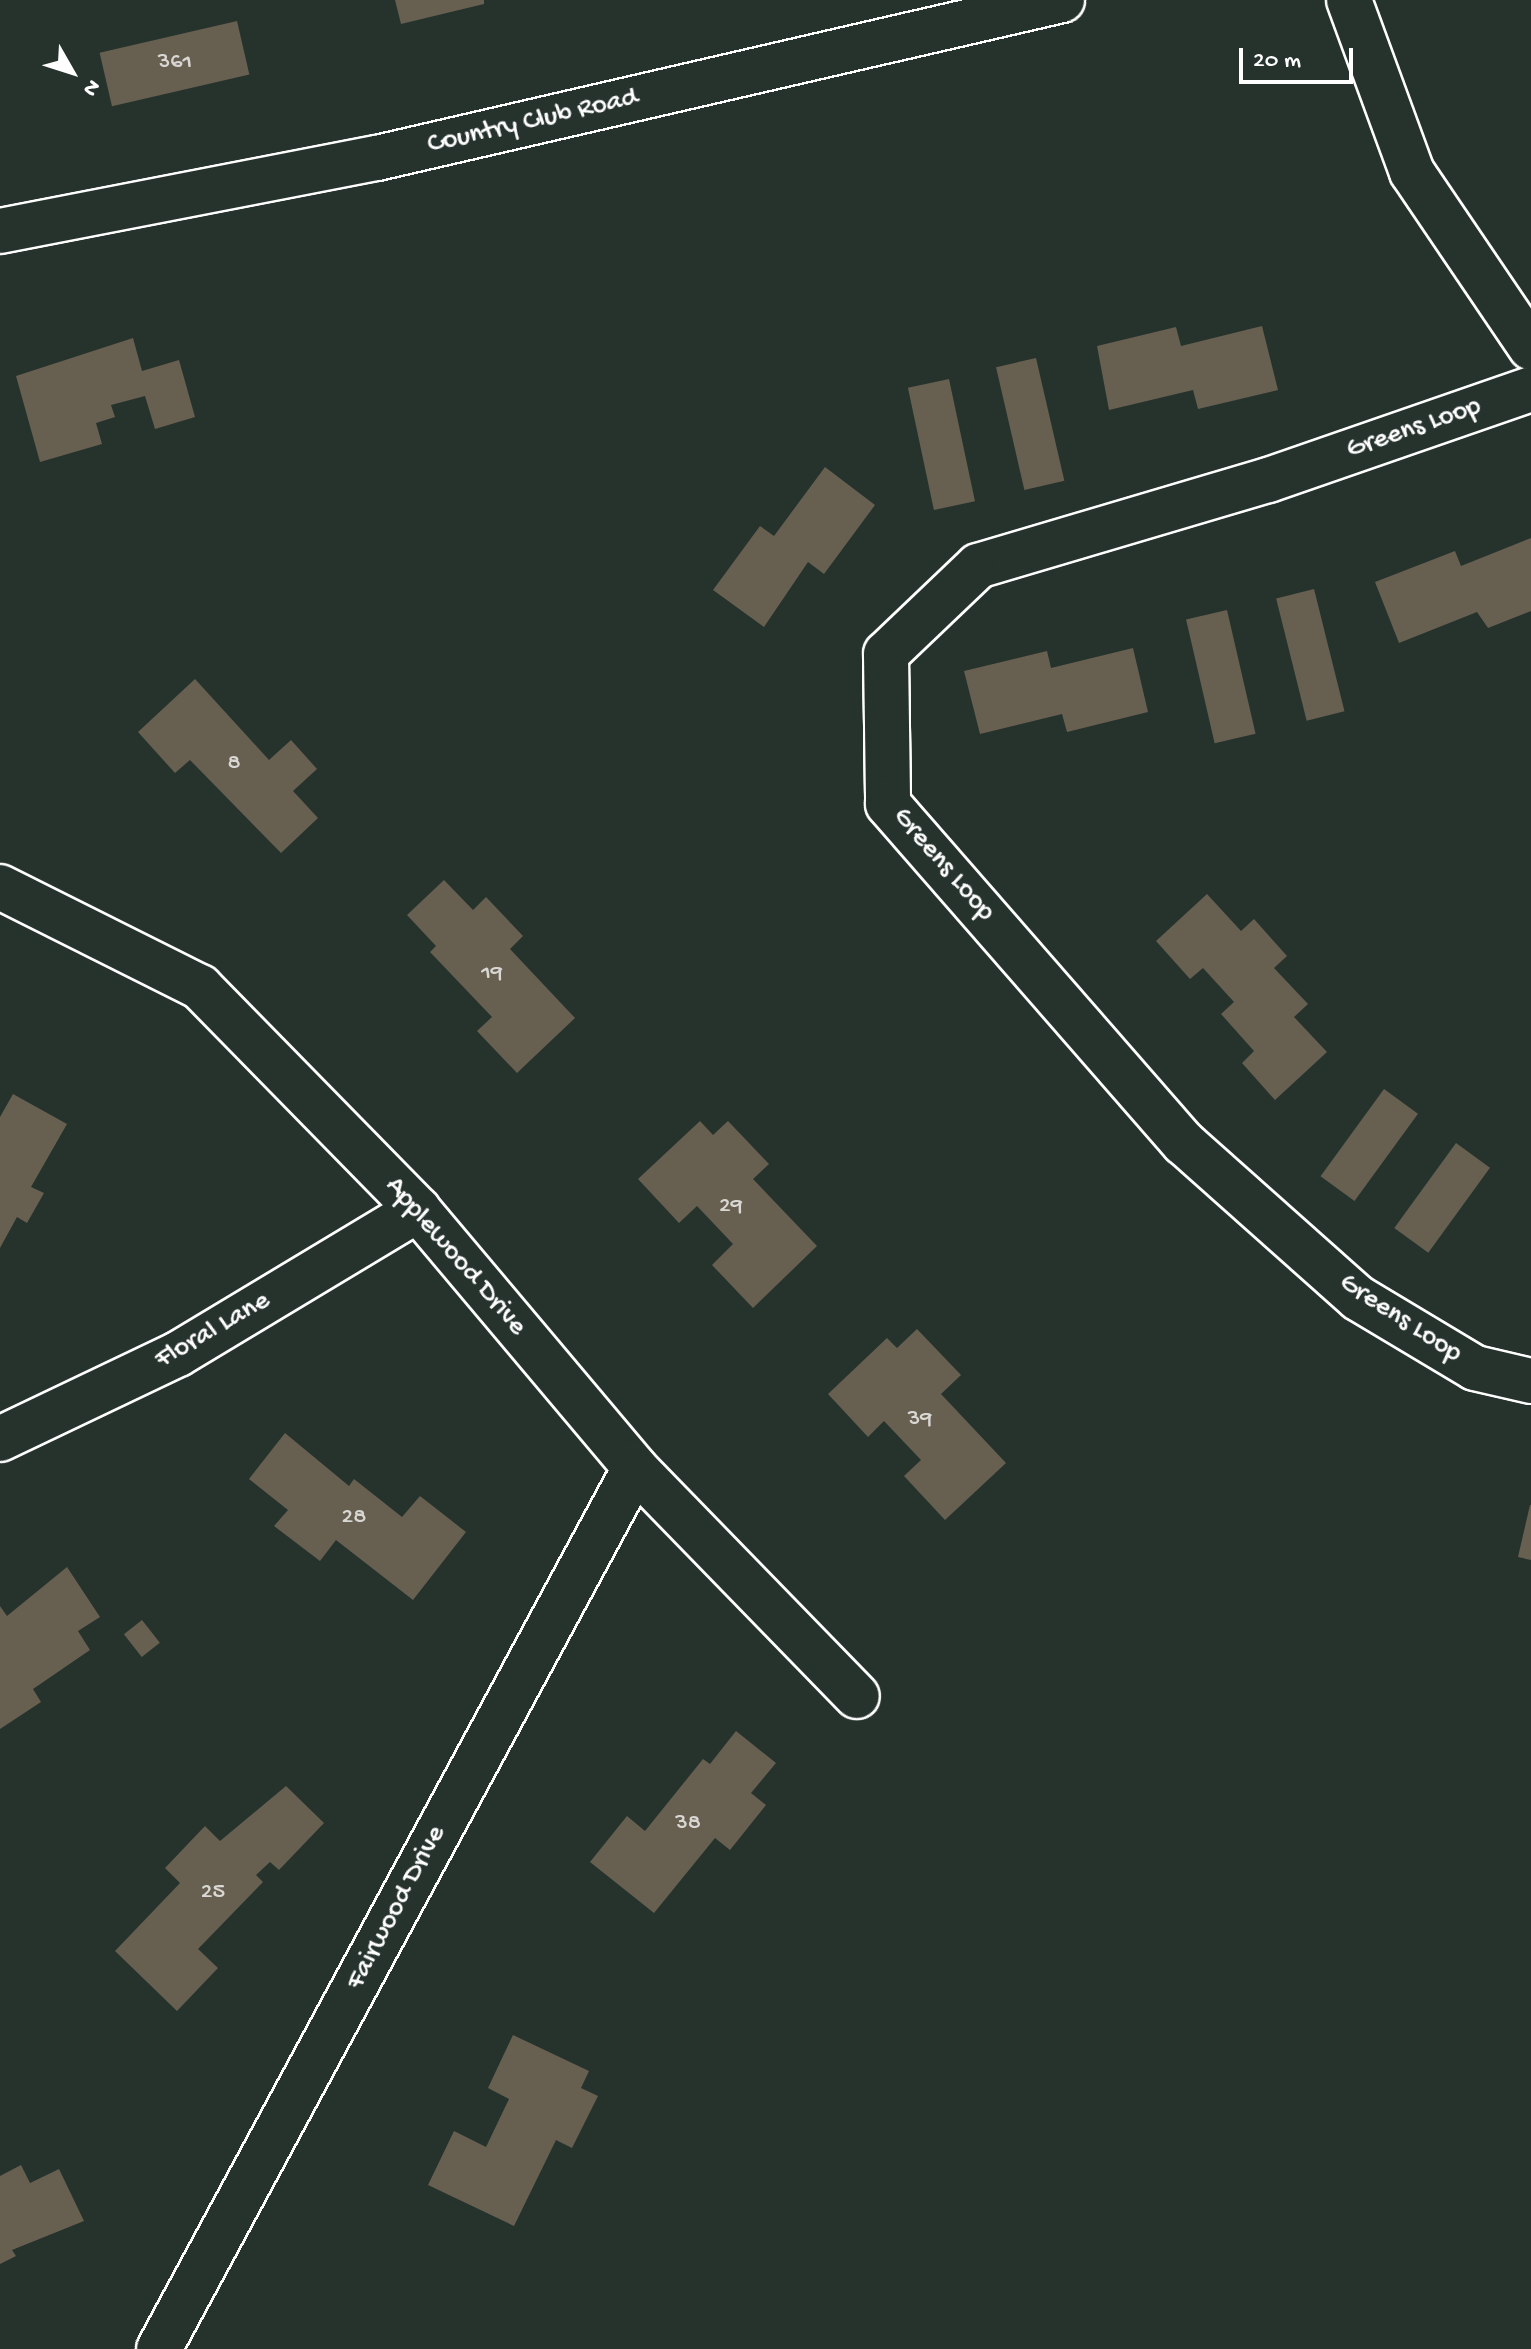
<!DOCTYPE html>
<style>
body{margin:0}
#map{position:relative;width:1531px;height:2349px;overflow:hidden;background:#26332d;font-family:"Gochi Hand",sans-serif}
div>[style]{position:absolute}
.building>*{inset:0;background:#675f50;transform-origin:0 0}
.roads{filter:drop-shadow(2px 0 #fff) drop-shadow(-2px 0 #fff) drop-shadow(0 2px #fff) drop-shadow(0 -2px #fff)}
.minor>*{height:44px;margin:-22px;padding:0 22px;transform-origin:22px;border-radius:22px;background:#26332d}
.tertiary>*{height:44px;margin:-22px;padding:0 22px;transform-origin:22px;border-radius:22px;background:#26332d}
span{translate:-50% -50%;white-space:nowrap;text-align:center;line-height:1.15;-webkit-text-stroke:6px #26332d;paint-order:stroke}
.number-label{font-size:24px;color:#d9d7d3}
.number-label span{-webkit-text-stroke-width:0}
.street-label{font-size:28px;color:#fff}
.north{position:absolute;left:32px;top:32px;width:80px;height:80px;-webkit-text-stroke:6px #26332d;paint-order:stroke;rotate:129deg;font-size:22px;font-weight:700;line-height:32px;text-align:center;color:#fff}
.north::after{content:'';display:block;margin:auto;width:28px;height:36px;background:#fff;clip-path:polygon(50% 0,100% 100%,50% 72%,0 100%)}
.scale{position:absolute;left:1239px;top:48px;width:114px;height:36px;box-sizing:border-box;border:4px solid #fff;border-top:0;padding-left:10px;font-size:24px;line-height:28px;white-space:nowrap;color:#fff;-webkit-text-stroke:6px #26332d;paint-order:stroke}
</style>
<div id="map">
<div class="building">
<i style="clip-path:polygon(395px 0,484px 0,484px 4px,401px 24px)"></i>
<i style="left:237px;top:21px;width:55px;height:141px;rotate:77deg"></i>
<i style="clip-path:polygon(1262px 326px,1278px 390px,1198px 409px,1193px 390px,1109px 410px,1097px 346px,1176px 327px,1181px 346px)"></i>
<i style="clip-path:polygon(133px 338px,142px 371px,179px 360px,195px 417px,155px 429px,145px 396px,111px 405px,115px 417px,96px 423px,102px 444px,40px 462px,16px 376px)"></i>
<i style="left:1036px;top:358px;width:126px;height:41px;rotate:77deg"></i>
<i style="left:949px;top:379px;width:125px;height:42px;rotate:78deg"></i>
<i style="clip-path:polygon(825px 467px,875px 505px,824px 574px,808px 562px,764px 627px,713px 590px,760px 526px,774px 536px)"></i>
<i style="clip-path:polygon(1531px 538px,1531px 611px,1488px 628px,1477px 612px,1399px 643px,1375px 582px,1455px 551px,1461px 566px)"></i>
<i style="left:1314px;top:589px;width:126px;height:39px;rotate:76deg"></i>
<i style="left:1227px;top:610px;width:127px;height:42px;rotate:77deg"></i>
<i style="clip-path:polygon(1133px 648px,1148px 712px,1067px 732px,1062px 714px,980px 734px,964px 671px,1047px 651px,1051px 668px)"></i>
<i style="clip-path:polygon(195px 679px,269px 760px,291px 740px,317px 769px,293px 791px,318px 818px,281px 853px,190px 760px,175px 773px,138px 732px)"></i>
<i style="clip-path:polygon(444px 880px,473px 910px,486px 897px,523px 936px,510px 949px,575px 1018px,517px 1073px,477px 1031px,492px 1017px,430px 952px,436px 946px,407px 915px)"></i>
<i style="clip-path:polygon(1207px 894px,1241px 931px,1254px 919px,1287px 956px,1274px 968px,1308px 1004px,1294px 1017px,1327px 1052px,1275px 1100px,1242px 1063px,1254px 1051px,1221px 1014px,1234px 1002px,1203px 968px,1190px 979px,1156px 941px)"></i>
<i style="left:1384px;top:1089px;width:42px;height:108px;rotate:36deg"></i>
<i style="clip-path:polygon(13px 1094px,67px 1124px,31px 1187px,44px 1193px,27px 1223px,17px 1217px,0 1248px,0 1117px)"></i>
<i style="clip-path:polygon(700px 1121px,713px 1135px,728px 1121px,769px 1164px,753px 1179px,817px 1246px,753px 1308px,712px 1265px,733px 1244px,697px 1206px,679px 1223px,638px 1179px)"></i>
<i style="left:1456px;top:1143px;width:42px;height:105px;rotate:36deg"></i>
<i style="clip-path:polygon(917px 1329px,961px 1375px,941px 1394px,1006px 1463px,945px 1520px,904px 1476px,921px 1460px,884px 1421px,868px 1437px,828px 1394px,887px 1338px,897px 1348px)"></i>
<i style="clip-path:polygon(285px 1433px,349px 1486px,354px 1479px,402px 1517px,420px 1496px,466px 1532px,413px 1600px,336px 1540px,320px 1561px,274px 1526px,288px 1510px,249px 1479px)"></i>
<i style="clip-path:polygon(1530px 1505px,1531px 1505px,1531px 1560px,1518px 1557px)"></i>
<i style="clip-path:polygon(67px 1567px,100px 1617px,78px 1631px,90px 1650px,33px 1689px,41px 1702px,0 1729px,0 1606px,7px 1616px)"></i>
<i style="left:142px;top:1620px;width:29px;height:23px;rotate:52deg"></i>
<i style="clip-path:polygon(736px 1731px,776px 1763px,751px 1793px,766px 1805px,730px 1850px,715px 1838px,654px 1913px,590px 1862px,627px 1816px,645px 1831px,703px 1759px,710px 1764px)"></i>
<i style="clip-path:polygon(286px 1786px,324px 1823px,279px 1870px,270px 1862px,256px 1875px,263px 1882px,198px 1949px,218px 1968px,177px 2011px,115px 1951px,180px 1883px,165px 1868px,205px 1826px,220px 1841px)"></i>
<i style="clip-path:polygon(513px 2035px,589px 2071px,581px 2088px,598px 2096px,572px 2148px,556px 2140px,514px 2226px,428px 2185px,454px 2131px,486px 2147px,509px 2099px,488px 2088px)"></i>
<i style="clip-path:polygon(21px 2165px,30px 2183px,59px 2169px,84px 2221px,12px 2250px,16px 2256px,0 2264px,0 2176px)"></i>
</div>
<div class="roads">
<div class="minor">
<i style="left:1349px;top:0;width:183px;rotate:69.9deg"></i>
<i style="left:1412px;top:172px;width:212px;rotate:55.9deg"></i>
<i style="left:1531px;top:389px;width:278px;rotate:160.9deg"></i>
<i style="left:1268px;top:480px;width:302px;rotate:163.5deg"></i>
<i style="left:978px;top:566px;width:127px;rotate:136.3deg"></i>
<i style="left:886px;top:654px;width:150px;rotate:89.2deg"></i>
<i style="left:888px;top:804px;width:450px;rotate:48.9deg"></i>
<i style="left:1184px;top:1143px;width:233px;rotate:41.7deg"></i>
<i style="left:1358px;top:1298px;width:136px;rotate:30.9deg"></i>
<i style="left:1475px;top:1368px;width:57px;rotate:13.1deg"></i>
<i style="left:0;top:887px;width:224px;rotate:26.6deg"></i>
<i style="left:200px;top:987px;width:312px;rotate:45.6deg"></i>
<i style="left:418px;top:1210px;width:337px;rotate:49.9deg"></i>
<i style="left:635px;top:1468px;width:318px;rotate:45.8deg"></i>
<i style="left:0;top:1439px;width:197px;rotate:-25.5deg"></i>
<i style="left:178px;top:1354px;width:280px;rotate:-31deg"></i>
<i style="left:159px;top:2349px;width:1001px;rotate:-61.62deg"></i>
</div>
<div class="tertiary">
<i style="left:0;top:231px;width:384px;rotate:-11deg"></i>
<i style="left:377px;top:158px;width:703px;rotate:-12.99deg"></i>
</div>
</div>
<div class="number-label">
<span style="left:175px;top:63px">361</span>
<span style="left:234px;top:764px">8</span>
<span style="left:492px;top:974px">19</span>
<span style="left:731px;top:1207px">29</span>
<span style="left:920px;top:1420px">39</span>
<span style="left:354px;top:1518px">28</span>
<span style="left:688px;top:1824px">38</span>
<span style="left:213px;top:1893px">25</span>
</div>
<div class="street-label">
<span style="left:533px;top:122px;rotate:-13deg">Country Club Road</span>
<span style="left:1414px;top:429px;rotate:-19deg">Greens Loop</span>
<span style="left:943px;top:865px;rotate:49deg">Greens Loop</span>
<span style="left:455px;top:1257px;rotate:49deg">Applewood Drive</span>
<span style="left:1400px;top:1319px;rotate:33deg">Greens Loop</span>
<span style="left:213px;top:1331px;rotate:-30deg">Floral Lane</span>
<span style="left:397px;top:1908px;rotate:-62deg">Fairwood Drive</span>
</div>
<div class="north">N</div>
<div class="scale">20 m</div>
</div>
